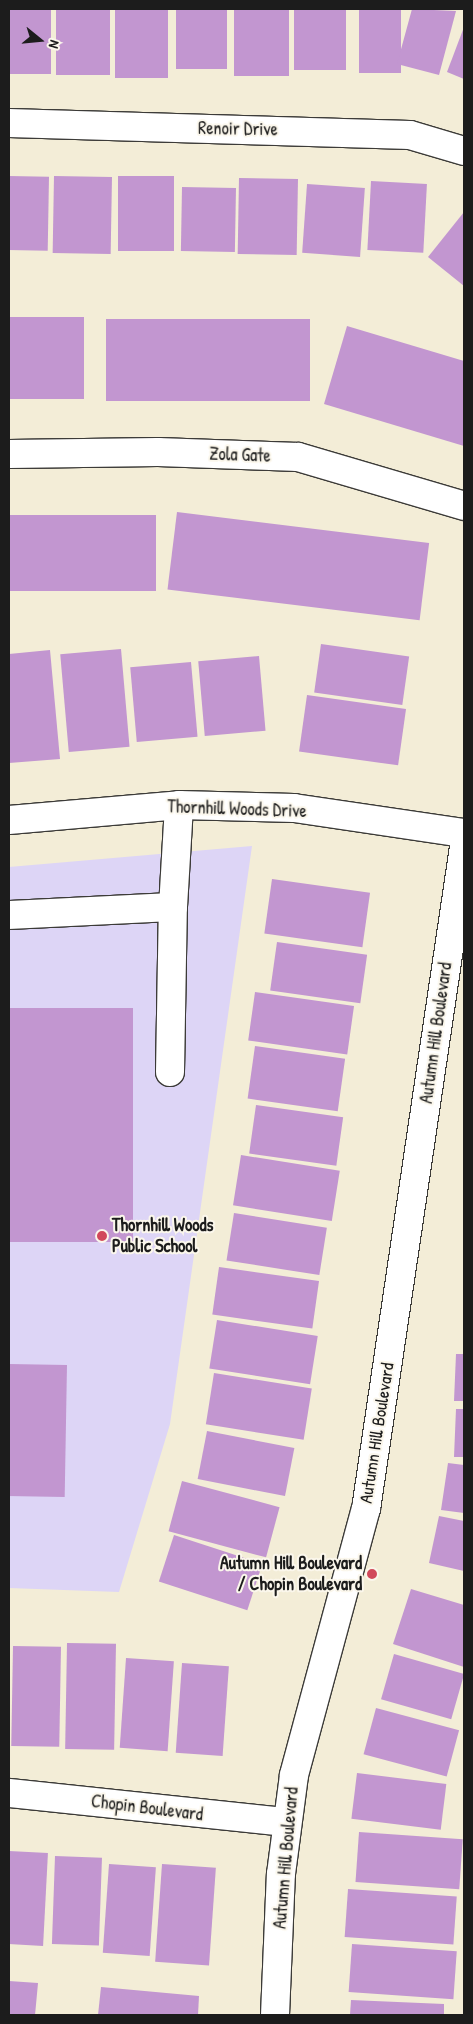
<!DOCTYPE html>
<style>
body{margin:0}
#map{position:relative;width:473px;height:2024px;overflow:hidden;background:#f3edd7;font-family:"Patrick Hand",sans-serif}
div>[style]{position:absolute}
.built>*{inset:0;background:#ddd5f6}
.building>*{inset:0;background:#c296d0;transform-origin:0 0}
.roads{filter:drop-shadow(1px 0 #3c3b38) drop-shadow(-1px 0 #3c3b38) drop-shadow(0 1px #3c3b38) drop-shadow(0 -1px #3c3b38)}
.minor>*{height:28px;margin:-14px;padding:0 14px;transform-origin:14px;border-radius:14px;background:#fff}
.dots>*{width:14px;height:14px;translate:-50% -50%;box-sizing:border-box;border:2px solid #fbf7ec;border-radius:50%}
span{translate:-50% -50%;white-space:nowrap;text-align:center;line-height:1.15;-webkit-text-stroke:4px #fbf7ec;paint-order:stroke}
.street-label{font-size:18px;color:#1c1c1c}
.poi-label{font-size:18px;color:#1c1c1c;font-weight:700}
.left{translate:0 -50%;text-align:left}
.right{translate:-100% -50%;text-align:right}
.frame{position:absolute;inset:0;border:10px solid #1c1c1c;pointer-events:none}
.north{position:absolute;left:15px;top:15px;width:50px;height:50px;-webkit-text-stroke:4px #fbf7ec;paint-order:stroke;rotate:107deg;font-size:14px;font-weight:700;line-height:20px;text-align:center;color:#1c1c1c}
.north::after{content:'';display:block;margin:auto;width:18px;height:22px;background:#1c1c1c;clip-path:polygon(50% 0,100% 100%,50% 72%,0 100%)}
</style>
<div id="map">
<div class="built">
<i style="clip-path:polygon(252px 846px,170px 1424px,119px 1592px,9px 1588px,9px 867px)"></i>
</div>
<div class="building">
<i style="left:9px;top:9px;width:42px;height:65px"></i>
<i style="left:56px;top:9px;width:54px;height:66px"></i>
<i style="left:115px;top:9px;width:53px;height:69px"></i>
<i style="left:176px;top:9px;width:51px;height:60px"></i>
<i style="left:234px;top:9px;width:55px;height:67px"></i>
<i style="left:294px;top:9px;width:52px;height:61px"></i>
<i style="left:359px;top:9px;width:42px;height:64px"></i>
<i style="clip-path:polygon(412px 9px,456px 11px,439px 75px,397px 64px)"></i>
<i style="clip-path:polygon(464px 27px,464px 79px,447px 72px)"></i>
<i style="left:9px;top:176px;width:40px;height:74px;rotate:1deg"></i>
<i style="left:54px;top:176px;width:58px;height:77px;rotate:1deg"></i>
<i style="left:118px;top:176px;width:56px;height:75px"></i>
<i style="left:239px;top:178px;width:59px;height:76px;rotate:1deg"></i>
<i style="left:371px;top:181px;width:56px;height:69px;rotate:3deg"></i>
<i style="left:307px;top:184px;width:58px;height:69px;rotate:4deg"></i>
<i style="left:182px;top:187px;width:54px;height:64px;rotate:1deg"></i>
<i style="clip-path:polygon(464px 212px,464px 286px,428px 257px)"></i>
<i style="left:9px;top:317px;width:75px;height:82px"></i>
<i style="left:106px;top:319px;width:204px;height:82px"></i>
<i style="clip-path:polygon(347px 326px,464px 361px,464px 446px,324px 404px)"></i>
<i style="left:177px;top:512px;width:254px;height:78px;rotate:7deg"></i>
<i style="left:9px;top:515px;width:147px;height:76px"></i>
<i style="left:321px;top:644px;width:89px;height:49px;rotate:8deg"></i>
<i style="left:121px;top:649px;width:98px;height:61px;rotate:85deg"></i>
<i style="clip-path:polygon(50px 650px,60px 759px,9px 763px,9px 654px)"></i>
<i style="left:259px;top:656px;width:75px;height:61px;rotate:85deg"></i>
<i style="left:191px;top:662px;width:75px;height:61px;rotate:85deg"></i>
<i style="left:307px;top:695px;width:100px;height:57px;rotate:8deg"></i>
<i style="left:272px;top:879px;width:99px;height:55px;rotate:8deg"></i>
<i style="left:277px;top:942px;width:91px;height:49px;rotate:8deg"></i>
<i style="left:255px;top:992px;width:100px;height:49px;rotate:8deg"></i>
<i style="left:9px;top:1008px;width:124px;height:234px"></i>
<i style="left:255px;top:1046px;width:91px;height:53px;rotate:8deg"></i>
<i style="left:256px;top:1105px;width:88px;height:49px;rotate:8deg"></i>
<i style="left:241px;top:1155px;width:100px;height:51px;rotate:9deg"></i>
<i style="left:234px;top:1213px;width:94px;height:48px;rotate:9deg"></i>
<i style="left:219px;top:1267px;width:101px;height:48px;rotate:8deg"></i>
<i style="left:217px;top:1320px;width:102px;height:49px;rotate:9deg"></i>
<i style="clip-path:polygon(456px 1354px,464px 1354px,464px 1401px,454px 1401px)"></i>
<i style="left:9px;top:1364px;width:58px;height:132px;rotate:1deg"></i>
<i style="left:214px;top:1373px;width:99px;height:52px;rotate:9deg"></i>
<i style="clip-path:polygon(456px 1409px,464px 1409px,464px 1457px,454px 1457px)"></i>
<i style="left:207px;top:1431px;width:89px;height:49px;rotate:11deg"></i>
<i style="clip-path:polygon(448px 1463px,464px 1465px,464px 1513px,441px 1510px)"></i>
<i style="left:182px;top:1481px;width:101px;height:52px;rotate:15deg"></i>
<i style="clip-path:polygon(439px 1516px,464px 1521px,464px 1571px,429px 1563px)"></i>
<i style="left:174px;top:1535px;width:93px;height:49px;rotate:18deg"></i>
<i style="clip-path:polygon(411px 1589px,464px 1605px,464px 1667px,393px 1644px)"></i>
<i style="left:67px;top:1643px;width:49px;height:106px;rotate:1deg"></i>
<i style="left:13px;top:1646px;width:48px;height:100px;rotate:1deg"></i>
<i style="left:394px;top:1654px;width:73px;height:47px;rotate:16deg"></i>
<i style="left:126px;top:1658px;width:48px;height:90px;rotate:4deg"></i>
<i style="left:182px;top:1663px;width:47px;height:90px;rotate:4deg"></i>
<i style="left:376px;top:1708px;width:86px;height:48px;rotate:15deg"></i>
<i style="left:357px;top:1773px;width:90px;height:46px;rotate:7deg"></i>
<i style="left:359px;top:1832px;width:104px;height:50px;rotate:4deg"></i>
<i style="left:9px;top:1851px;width:39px;height:93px;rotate:3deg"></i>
<i style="left:55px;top:1856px;width:47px;height:88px;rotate:2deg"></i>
<i style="left:109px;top:1864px;width:47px;height:89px;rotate:4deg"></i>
<i style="left:162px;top:1864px;width:54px;height:98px;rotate:4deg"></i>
<i style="left:348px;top:1889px;width:109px;height:48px;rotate:4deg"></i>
<i style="left:352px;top:1944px;width:105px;height:48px;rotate:4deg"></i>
<i style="clip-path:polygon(9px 1981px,38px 1983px,35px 2015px,9px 2015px)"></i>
<i style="clip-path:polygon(101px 1987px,199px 1996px,198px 2015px,98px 2015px)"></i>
<i style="clip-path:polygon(351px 2000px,444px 2004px,444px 2015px,350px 2015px)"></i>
</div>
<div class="roads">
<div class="minor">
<i style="left:9px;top:123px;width:401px;rotate:1.7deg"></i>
<i style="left:410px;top:135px;width:56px;rotate:16.5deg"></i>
<i style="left:9px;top:454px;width:149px;rotate:-0.8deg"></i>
<i style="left:158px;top:452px;width:140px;rotate:2deg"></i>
<i style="left:298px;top:457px;width:173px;rotate:16.4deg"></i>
<i style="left:9px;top:820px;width:171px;rotate:-5deg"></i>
<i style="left:179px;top:805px;width:115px;rotate:1.5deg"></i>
<i style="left:294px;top:808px;width:172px;rotate:8.4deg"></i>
<i style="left:9px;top:915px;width:164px;rotate:-2.8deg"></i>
<i style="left:173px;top:907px;width:102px;rotate:-86.6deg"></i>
<i style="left:170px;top:1072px;width:165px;rotate:-89deg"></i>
<i style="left:9px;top:1793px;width:279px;rotate:6deg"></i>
<i style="left:275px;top:2015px;width:141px;rotate:-87.6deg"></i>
<i style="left:281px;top:1874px;width:100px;rotate:-82.5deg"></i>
<i style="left:294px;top:1775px;width:276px;rotate:-74.9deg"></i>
<i style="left:366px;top:1509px;width:669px;rotate:-81.58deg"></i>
</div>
</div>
<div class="dots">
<i style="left:102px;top:1236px;background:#d1495b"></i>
<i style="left:372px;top:1574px;background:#d1495b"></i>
</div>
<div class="street-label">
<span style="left:238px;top:129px;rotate:1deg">Renoir Drive</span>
<span style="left:240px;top:455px;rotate:2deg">Zola Gate</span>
<span style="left:237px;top:809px;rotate:2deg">Thornhill Woods Drive</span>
<span style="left:436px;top:1033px;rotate:-82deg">Autumn Hill Boulevard</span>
<span style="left:377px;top:1433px;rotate:-81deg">Autumn Hill Boulevard</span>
<span style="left:147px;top:1808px;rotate:7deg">Chopin Boulevard</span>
<span style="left:286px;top:1858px;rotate:-85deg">Autumn Hill Boulevard</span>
</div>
<div class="poi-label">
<span class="left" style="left:112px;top:1236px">Thornhill Woods<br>Public School</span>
<span class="right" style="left:362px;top:1574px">Autumn Hill Boulevard<br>/ Chopin Boulevard</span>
</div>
<div class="frame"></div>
<div class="north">N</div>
</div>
